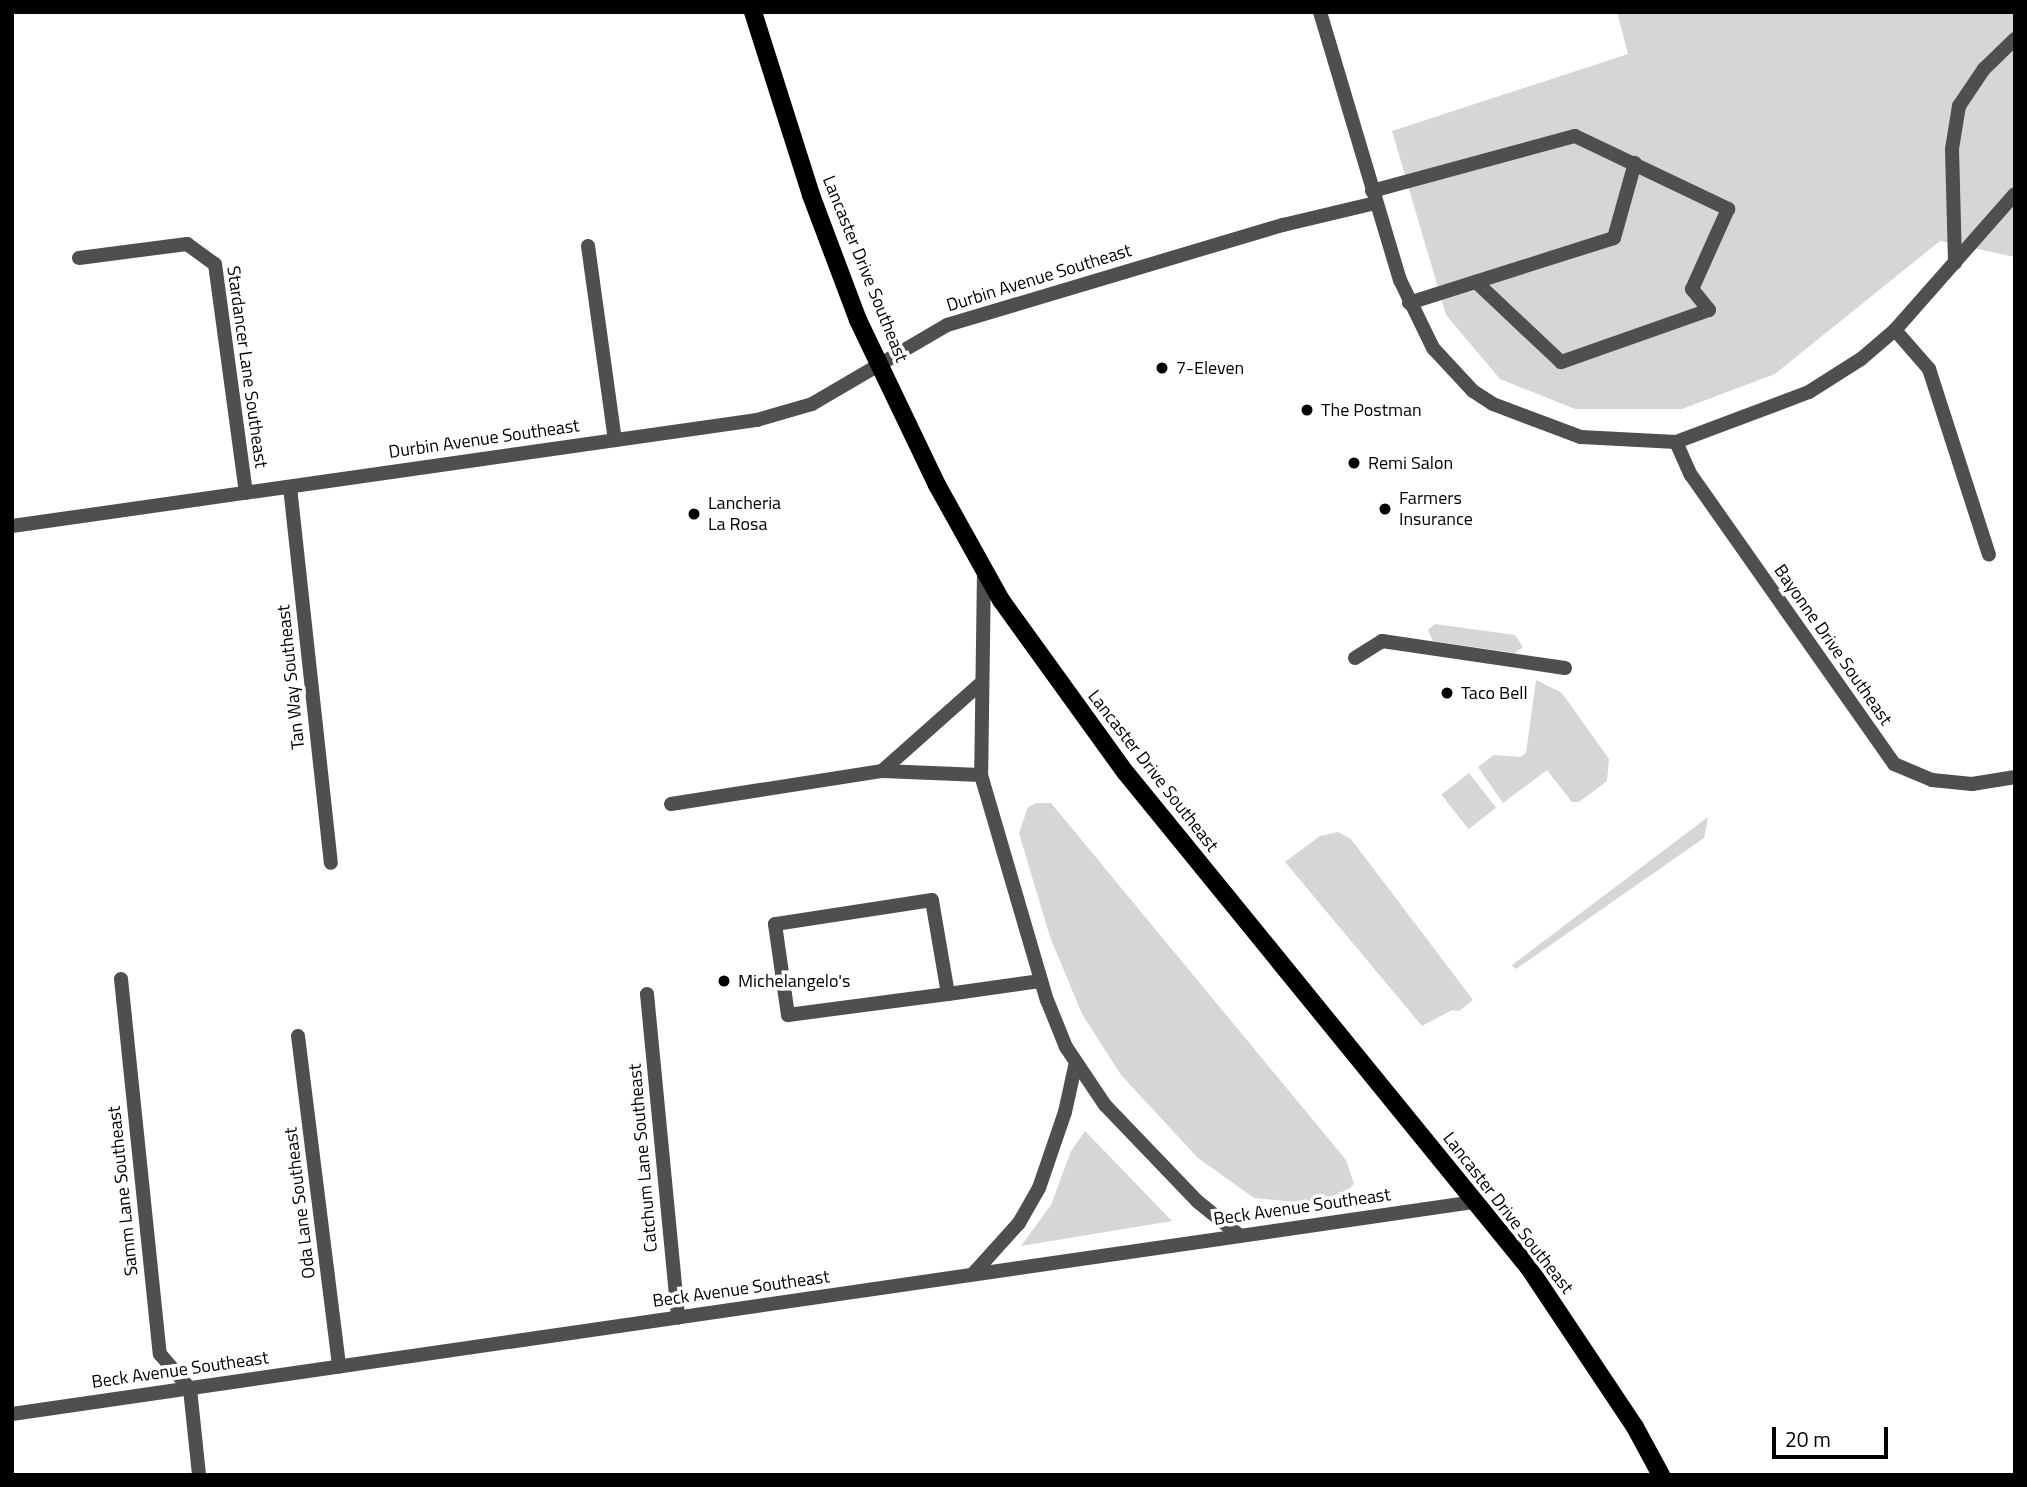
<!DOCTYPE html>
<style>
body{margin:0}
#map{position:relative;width:2027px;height:1487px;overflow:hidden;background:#fff;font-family:"Titillium Web",sans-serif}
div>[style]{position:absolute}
.green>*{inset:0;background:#d6d6d6;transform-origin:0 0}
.lane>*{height:14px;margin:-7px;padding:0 7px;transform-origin:7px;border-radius:7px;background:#4f4f4f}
.street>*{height:14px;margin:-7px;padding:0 7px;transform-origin:7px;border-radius:7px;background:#4f4f4f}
.primary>*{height:18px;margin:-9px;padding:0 9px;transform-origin:9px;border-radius:9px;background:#000}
.dots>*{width:19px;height:19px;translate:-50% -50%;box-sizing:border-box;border:4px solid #fff;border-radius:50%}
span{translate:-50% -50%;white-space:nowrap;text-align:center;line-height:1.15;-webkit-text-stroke:7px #fff;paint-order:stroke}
.street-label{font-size:18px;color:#000}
.poi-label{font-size:18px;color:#000}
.left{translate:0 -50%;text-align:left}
.frame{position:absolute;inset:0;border:14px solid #000;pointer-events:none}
.scale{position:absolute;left:1772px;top:1427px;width:116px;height:32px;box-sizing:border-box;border:4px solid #000;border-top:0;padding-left:9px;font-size:21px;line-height:24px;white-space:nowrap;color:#000;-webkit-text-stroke:5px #fff;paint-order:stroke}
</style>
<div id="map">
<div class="green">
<i style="clip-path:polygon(1617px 12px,2015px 12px,2015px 257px,1940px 241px,1775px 374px,1682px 409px,1575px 409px,1500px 379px,1446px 315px,1392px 131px,1628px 54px)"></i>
<i style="clip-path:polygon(1435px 624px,1515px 635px,1523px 647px,1515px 653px,1433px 641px,1428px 630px)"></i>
<i style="clip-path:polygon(1536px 680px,1562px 693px,1609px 759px,1607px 781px,1579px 802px,1572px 802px,1547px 770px,1503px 803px,1478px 767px,1494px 755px,1520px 757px,1526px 753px)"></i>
<i style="left:1469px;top:773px;width:44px;height:35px;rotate:52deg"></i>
<i style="clip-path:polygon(1036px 803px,1051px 803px,1346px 1160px,1354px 1184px,1346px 1192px,1306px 1203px,1254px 1198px,1198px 1158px,1121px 1075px,1082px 1014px,1050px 937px,1019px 833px,1028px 807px)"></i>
<i style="clip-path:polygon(1708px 817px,1704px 838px,1516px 969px,1512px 965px)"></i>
<i style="clip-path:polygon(1338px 832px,1351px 839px,1473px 1000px,1459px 1011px,1452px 1010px,1422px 1026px,1285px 862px,1320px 836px)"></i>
<i style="clip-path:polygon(1085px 1131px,1172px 1221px,1021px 1246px,1051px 1205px,1071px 1151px)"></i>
</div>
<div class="lane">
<i style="left:1372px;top:191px;width:210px;rotate:-15.2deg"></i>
<i style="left:1575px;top:136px;width:170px;rotate:25.5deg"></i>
<i style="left:1728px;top:209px;width:88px;rotate:114.2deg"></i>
<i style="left:1692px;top:289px;width:27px;rotate:51deg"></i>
<i style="left:1709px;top:310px;width:157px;rotate:160.6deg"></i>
<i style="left:1561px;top:362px;width:117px;rotate:-136.7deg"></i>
<i style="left:588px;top:246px;width:196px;rotate:82.1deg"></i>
<i style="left:1955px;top:263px;width:114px;rotate:-91.5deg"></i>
<i style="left:1952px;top:149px;width:44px;rotate:-80.8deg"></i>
<i style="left:1959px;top:106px;width:45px;rotate:-56deg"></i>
<i style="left:1984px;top:69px;width:43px;rotate:-44.1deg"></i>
<i style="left:1409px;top:303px;width:215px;rotate:-17.6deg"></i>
<i style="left:1614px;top:238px;width:78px;rotate:-74.4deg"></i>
<i style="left:1895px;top:330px;width:52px;rotate:48.9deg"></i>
<i style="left:1929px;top:369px;width:195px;rotate:72.1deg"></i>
<i style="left:1355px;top:658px;width:32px;rotate:-32deg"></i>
<i style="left:1382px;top:641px;width:185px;rotate:8.4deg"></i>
<i style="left:981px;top:775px;width:99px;rotate:-177.7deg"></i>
<i style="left:882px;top:771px;width:132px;rotate:-41.6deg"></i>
<i style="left:671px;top:804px;width:214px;rotate:-8.9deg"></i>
<i style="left:948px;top:994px;width:95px;rotate:-99.7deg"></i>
<i style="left:932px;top:900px;width:159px;rotate:171.3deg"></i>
<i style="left:775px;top:924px;width:92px;rotate:81.9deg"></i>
<i style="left:788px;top:1015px;width:161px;rotate:-7.5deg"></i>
<i style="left:948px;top:994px;width:94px;rotate:-8deg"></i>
</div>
<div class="street">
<i style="left:1320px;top:12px;width:280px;rotate:73.4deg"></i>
<i style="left:1400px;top:280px;width:76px;rotate:64.1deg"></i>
<i style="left:1433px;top:348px;width:59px;rotate:47.1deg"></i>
<i style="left:1473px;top:391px;width:24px;rotate:33deg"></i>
<i style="left:1493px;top:404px;width:94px;rotate:20.6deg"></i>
<i style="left:1581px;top:437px;width:95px;rotate:3deg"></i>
<i style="left:1676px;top:442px;width:142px;rotate:-20.6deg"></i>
<i style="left:1809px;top:392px;width:62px;rotate:-32.4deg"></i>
<i style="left:1861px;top:359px;width:45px;rotate:-40.5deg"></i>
<i style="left:1895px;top:330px;width:181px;rotate:-48.6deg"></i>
<i style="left:79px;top:258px;width:109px;rotate:-7.4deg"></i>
<i style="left:187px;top:244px;width:34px;rotate:36deg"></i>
<i style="left:215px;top:264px;width:231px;rotate:82.3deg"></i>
<i style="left:1676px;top:442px;width:36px;rotate:66deg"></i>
<i style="left:1691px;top:475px;width:353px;rotate:54.9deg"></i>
<i style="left:1894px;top:764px;width:41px;rotate:22.8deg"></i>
<i style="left:1932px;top:780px;width:40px;rotate:5.7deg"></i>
<i style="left:1972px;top:784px;width:44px;rotate:-9.2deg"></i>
<i style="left:290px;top:487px;width:378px;rotate:83.8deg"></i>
<i style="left:12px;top:526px;width:753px;rotate:-8.1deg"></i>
<i style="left:757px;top:420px;width:57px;rotate:-16.2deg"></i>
<i style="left:812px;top:404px;width:156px;rotate:-30.3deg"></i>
<i style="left:947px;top:325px;width:351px;rotate:-16.6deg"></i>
<i style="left:1283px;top:225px;width:95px;rotate:-13.4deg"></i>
<i style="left:984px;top:571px;width:204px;rotate:90.8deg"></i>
<i style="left:981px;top:775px;width:234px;rotate:73.7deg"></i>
<i style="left:1047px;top:1000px;width:51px;rotate:68deg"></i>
<i style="left:1066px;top:1047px;width:70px;rotate:56.1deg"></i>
<i style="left:1105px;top:1105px;width:133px;rotate:46.2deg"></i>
<i style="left:1197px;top:1201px;width:55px;rotate:39.1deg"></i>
<i style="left:121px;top:979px;width:377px;rotate:84.1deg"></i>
<i style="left:160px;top:1354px;width:46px;rotate:49.4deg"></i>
<i style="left:190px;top:1389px;width:86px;rotate:84deg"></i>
<i style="left:647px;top:994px;width:325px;rotate:84.5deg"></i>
<i style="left:298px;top:1036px;width:333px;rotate:82.9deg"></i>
<i style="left:973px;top:1274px;width:69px;rotate:-48deg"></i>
<i style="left:1019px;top:1223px;width:40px;rotate:-60.3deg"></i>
<i style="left:1039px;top:1188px;width:80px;rotate:-71.1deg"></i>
<i style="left:1065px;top:1112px;width:51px;rotate:-77.6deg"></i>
<i style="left:12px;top:1414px;width:1478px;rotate:-8.25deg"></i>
</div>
<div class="primary">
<i style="left:753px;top:12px;width:192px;rotate:72.4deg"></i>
<i style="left:811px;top:195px;width:134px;rotate:69.4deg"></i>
<i style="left:858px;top:320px;width:183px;rotate:64.4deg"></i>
<i style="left:937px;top:485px;width:132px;rotate:60.9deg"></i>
<i style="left:1001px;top:600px;width:213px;rotate:54.2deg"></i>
<i style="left:1126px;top:773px;width:638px;rotate:50.85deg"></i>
<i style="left:1529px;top:1268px;width:191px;rotate:56.3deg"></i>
<i style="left:1635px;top:1427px;width:55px;rotate:61.6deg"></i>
</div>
<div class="dots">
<i style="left:1162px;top:368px;background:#000"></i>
<i style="left:1307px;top:410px;background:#000"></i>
<i style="left:1354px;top:463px;background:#000"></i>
<i style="left:1385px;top:509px;background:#000"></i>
<i style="left:694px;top:514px;background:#000"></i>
<i style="left:1447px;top:693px;background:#000"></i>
<i style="left:724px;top:981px;background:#000"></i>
</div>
<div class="street-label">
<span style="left:865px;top:269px;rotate:68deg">Lancaster Drive Southeast</span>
<span style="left:1039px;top:278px;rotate:-17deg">Durbin Avenue Southeast</span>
<span style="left:247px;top:367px;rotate:82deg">Stardancer Lane Southeast</span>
<span style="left:484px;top:439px;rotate:-8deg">Durbin Avenue Southeast</span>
<span style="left:1833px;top:645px;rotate:55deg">Bayonne Drive Southeast</span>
<span style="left:291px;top:677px;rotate:-96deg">Tan Way Southeast</span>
<span style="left:1153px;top:771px;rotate:52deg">Lancaster Drive Southeast</span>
<span style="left:643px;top:1158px;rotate:-95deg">Catchum Lane Southeast</span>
<span style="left:123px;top:1191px;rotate:-96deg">Samm Lane Southeast</span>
<span style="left:300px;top:1203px;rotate:-97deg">Oda Lane Southeast</span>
<span style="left:1302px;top:1207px;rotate:-8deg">Beck Avenue Southeast</span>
<span style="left:1508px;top:1213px;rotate:52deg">Lancaster Drive Southeast</span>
<span style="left:741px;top:1289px;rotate:-8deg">Beck Avenue Southeast</span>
<span style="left:180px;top:1370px;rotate:-8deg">Beck Avenue Southeast</span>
</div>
<div class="poi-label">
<span class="left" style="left:1176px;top:368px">7-Eleven</span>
<span class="left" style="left:1321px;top:410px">The Postman</span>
<span class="left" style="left:1368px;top:463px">Remi Salon</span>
<span class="left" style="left:1399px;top:509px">Farmers<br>Insurance</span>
<span class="left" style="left:708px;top:514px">Lancheria<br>La Rosa</span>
<span class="left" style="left:1461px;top:693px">Taco Bell</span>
<span class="left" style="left:738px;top:981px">Michelangelo's</span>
</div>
<div class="frame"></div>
<div class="scale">20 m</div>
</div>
